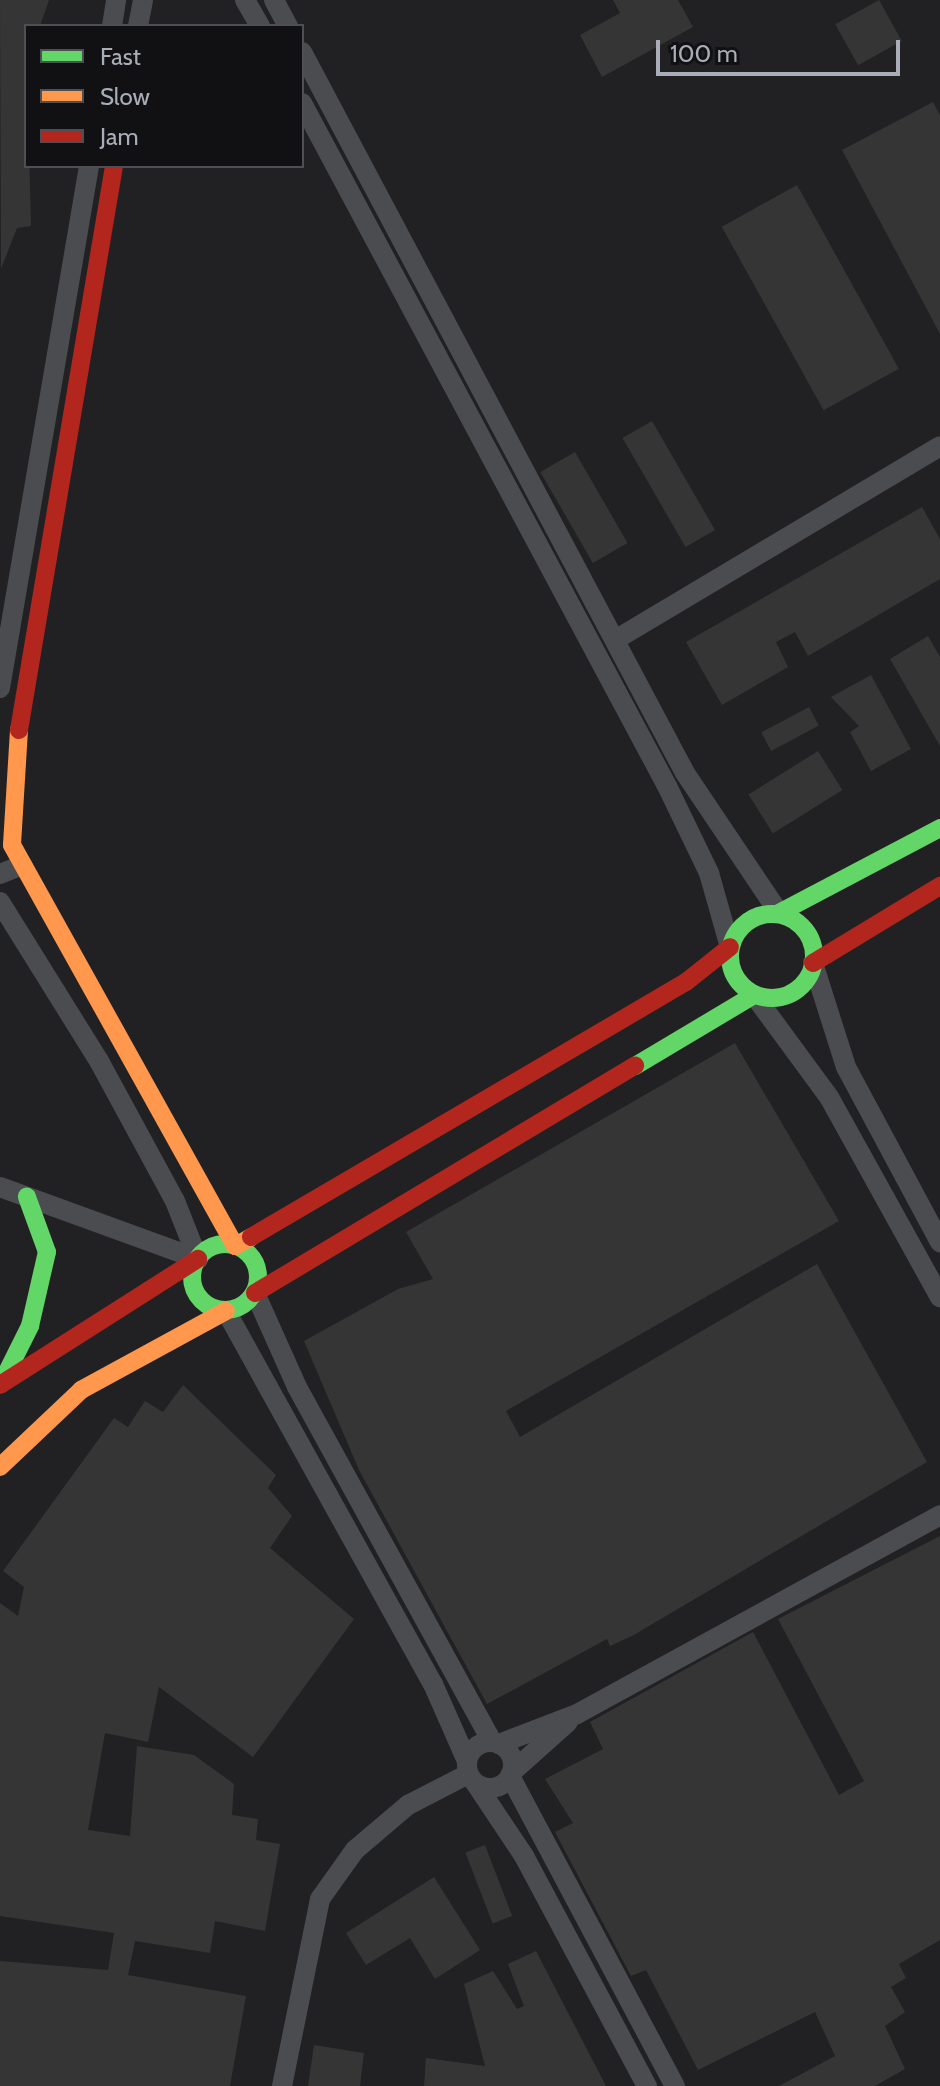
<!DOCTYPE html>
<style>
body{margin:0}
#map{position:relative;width:940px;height:2086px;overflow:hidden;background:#171717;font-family:Cabin,sans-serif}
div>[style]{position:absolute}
.built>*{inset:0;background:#212123}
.building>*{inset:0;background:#353536;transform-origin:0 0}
.street>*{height:20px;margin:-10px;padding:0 10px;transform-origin:10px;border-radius:10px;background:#4b4c50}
.street>.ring{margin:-10px;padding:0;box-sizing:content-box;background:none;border:20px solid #4b4c50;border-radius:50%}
.fast>*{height:18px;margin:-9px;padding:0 9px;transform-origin:9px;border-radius:9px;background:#63d668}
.fast>.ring{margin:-9px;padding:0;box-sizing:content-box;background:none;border:18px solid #63d668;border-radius:50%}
.slow>*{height:18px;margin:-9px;padding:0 9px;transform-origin:9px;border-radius:9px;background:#ff974d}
.jam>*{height:18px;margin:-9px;padding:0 9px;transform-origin:9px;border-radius:9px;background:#b3261e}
span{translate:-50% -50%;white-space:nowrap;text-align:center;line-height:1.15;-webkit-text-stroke:8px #111113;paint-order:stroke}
.legend{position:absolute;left:24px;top:24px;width:280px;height:144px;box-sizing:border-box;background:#111113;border:2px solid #4d4f55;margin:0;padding:10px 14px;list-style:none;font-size:24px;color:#a8adb8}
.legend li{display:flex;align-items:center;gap:16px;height:40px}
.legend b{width:40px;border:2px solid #4d4f55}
.scale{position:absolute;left:656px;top:40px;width:244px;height:36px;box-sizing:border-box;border:4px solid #a8adb8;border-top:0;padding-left:10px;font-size:24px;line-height:28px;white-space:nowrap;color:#a8adb8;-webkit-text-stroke:6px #111113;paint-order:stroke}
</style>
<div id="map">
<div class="built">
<i style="clip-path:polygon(evenodd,0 0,940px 0,940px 2086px,0 2086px,0 0,26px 26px,302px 26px,302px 166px,26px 166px,26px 26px)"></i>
</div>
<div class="building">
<i style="clip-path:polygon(0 0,49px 0,40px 26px,26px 26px,31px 226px,17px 228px,1px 269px)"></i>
<i style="clip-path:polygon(613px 0,678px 0,693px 27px,602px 77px,580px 35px,620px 13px)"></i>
<i style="left:879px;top:0;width:47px;height:50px;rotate:61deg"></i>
<i style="clip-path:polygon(933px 102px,940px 115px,940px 334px,842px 150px)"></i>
<i style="left:797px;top:185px;width:210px;height:86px;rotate:61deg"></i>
<i style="left:652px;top:421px;width:126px;height:34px;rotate:60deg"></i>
<i style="left:575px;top:452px;width:105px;height:40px;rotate:60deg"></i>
<i style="clip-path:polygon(922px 507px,940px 539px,940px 579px,808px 656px,795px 632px,776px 642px,788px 667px,722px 705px,686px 642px)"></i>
<i style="clip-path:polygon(928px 636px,940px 657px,940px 746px,890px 659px)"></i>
<i style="clip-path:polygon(871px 675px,911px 749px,871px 771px,850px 732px,859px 726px,831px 697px)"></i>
<i style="left:809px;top:707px;width:21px;height:54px;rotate:62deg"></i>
<i style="left:818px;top:751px;width:46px;height:82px;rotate:58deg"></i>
<i style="clip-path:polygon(735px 1043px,839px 1221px,506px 1411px,520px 1437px,817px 1264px,927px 1462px,632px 1636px,610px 1646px,607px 1639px,487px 1704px,359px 1470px,304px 1341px,398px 1289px,433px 1279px,406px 1232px)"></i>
<i style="clip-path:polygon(183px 1385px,276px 1475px,268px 1488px,292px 1516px,270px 1548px,354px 1619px,253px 1757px,159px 1687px,148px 1742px,105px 1733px,88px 1830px,130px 1836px,137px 1746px,194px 1755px,234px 1784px,232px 1815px,258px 1819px,256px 1840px,280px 1844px,265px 1931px,215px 1921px,210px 1953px,135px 1941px,128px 1975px,246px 1996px,230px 2086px,0 2086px,0 1961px,108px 1970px,114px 1933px,0 1916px,0 1603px,18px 1616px,24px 1587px,3px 1571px,114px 1418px,128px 1427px,145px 1401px,163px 1412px)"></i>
<i style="clip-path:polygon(940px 1536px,940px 1940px,899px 1964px,906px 1978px,891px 1987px,905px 2012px,885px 2026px,905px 2069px,875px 2086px,779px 2086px,835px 2056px,815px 2012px,698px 2070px,646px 1970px,631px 1976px,555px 1832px,573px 1823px,545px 1779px,603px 1749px,590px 1722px,753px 1632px,839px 1795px,864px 1781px,778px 1619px)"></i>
<i style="left:485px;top:1845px;width:76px;height:21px;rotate:69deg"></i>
<i style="clip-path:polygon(434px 1877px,480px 1950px,435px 1979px,410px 1938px,366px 1965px,346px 1933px)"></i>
<i style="clip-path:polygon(536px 1951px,606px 2086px,424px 2086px,426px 2058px,485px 2066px,464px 1984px,493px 1971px,517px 2009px,524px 2006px,508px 1964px)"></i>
<i style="clip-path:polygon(314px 2045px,364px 2053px,360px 2086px,308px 2086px)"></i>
</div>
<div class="street">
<i style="left:245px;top:0;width:30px;rotate:60deg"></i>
<i style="left:274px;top:0;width:30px;rotate:62deg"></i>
<i style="left:112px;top:26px;width:26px;rotate:-81deg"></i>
<i style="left:138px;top:26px;width:26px;rotate:-79deg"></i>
<i style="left:302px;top:52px;width:816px;rotate:62.02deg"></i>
<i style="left:685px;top:773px;width:169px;rotate:56.1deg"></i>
<i style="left:302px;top:103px;width:774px;rotate:61.88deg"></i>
<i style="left:667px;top:786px;width:97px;rotate:64.2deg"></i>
<i style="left:709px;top:873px;width:77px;rotate:74.2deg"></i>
<i style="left:615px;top:640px;width:378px;rotate:-30.8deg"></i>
<i style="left:0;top:688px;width:530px;rotate:-80.32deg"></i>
<i style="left:0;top:874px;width:24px;rotate:-22deg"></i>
<i style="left:0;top:902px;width:187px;rotate:58.1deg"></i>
<i style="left:99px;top:1061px;width:159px;rotate:61.5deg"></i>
<i style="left:175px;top:1201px;width:62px;rotate:68.4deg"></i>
<i style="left:813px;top:963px;width:109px;rotate:72.4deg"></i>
<i style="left:846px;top:1067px;width:199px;rotate:61.8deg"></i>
<i style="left:754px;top:995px;width:127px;rotate:53.7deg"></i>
<i style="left:829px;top:1097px;width:229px;rotate:61deg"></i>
<i style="left:0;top:1187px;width:211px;rotate:20deg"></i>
<i style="left:255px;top:1293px;width:103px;rotate:65.9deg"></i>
<i style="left:297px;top:1387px;width:405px;rotate:61.2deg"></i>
<i style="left:226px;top:1311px;width:427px;rotate:61deg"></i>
<i style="left:433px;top:1684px;width:84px;rotate:66.2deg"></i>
<i class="ring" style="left:467px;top:1742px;width:26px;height:26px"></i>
<i style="left:499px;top:1744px;width:84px;rotate:-21deg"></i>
<i style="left:577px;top:1714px;width:414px;rotate:-28.7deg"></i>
<i style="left:512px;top:1772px;width:75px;rotate:-41.8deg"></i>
<i style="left:510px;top:1776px;width:351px;rotate:62deg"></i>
<i style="left:476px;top:1784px;width:87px;rotate:56.3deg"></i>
<i style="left:524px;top:1856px;width:261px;rotate:61.9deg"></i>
<i style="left:282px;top:2086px;width:191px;rotate:-78.5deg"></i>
<i style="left:320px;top:1899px;width:60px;rotate:-54.5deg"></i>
<i style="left:355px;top:1850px;width:70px;rotate:-40.3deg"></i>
<i style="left:408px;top:1805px;width:68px;rotate:-27.3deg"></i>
</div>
<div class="fast">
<i style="left:779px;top:913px;width:182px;rotate:-27.8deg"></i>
<i class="ring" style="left:730px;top:914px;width:66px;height:66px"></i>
<i style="left:635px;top:1066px;width:139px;rotate:-30.8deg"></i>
<i class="ring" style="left:192px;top:1244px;width:48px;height:48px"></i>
<i style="left:1px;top:1384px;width:65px;rotate:-63.4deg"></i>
<i style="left:30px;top:1326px;width:76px;rotate:-77.1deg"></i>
<i style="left:47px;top:1252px;width:59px;rotate:-110deg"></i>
</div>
<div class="slow">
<i style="left:19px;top:730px;width:115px;rotate:93.5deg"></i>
<i style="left:12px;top:845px;width:459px;rotate:60.9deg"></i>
<i style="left:235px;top:1246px;width:18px;rotate:-29deg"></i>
<i style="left:0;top:1467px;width:112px;rotate:-43.5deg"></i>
<i style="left:81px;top:1390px;width:165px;rotate:-28.6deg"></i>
</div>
<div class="jam">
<i style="left:19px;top:730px;width:572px;rotate:-80.44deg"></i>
<i style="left:813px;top:963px;width:149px;rotate:-31.2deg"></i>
<i style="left:251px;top:1237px;width:504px;rotate:-30.38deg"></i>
<i style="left:686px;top:982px;width:56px;rotate:-38.5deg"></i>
<i style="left:255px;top:1293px;width:443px;rotate:-30.9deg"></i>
<i style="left:0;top:1385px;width:235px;rotate:-32.5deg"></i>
</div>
<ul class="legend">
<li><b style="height:10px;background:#63d668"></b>Fast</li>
<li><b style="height:10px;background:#ff974d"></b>Slow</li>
<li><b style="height:10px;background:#b3261e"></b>Jam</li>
</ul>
<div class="scale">100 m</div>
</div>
